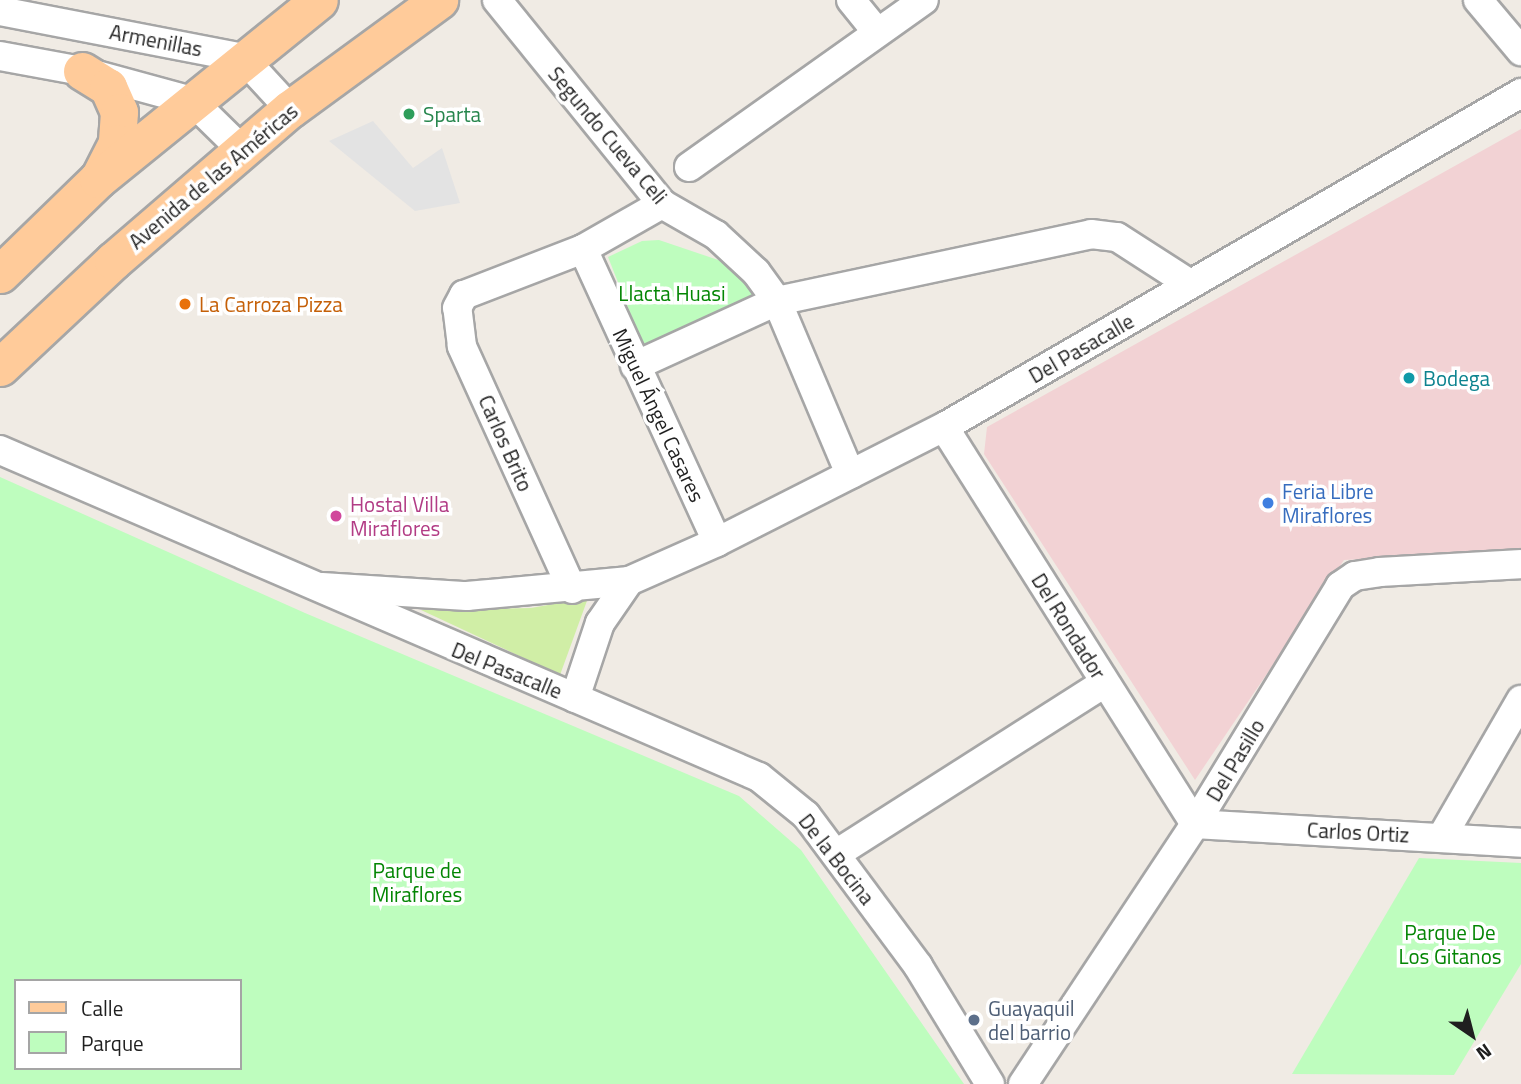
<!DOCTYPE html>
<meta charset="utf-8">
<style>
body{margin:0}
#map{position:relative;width:1521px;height:1084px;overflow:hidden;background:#f0ebe4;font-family:"Titillium Web",sans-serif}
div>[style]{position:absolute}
.commercial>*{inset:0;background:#f2d2d4}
.grass>*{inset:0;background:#d0eea6}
.park>*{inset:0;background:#befdbe}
.parking>*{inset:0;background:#e3e3e3}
.roads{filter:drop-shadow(2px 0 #a6a6a6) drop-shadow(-2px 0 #a6a6a6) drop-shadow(0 2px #a6a6a6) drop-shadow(0 -2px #a6a6a6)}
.minor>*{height:28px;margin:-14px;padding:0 14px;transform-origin:14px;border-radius:14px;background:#fff}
.major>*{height:37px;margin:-18.5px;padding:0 18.5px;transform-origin:18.5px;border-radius:18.5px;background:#ffcb9a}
.dots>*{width:19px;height:19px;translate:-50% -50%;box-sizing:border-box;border:4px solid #fff;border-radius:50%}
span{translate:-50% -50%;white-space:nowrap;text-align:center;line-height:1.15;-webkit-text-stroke:7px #fff;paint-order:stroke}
.street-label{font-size:21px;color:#1f1f1f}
.leisure-label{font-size:21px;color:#27864d}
.left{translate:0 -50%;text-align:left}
.park-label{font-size:21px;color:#048604}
.food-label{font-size:21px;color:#c56008}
.culture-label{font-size:21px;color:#0d838f}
.shop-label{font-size:21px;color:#366cbe}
.hotel-label{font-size:21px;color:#b23c85}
.service-label{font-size:21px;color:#4e5e75}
.legend{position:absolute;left:14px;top:979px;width:228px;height:91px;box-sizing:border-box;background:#fff;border:2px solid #a5a5a5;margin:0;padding:9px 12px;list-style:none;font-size:21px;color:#1f1f1f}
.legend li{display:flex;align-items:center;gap:14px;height:35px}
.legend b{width:35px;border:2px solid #a5a5a5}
.north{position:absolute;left:1437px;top:1000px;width:70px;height:70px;-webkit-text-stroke:5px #fff;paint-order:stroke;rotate:145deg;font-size:19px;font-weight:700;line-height:28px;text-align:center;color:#1f1f1f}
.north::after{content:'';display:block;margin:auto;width:24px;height:32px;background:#1f1f1f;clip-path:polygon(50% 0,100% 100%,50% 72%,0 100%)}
</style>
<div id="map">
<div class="commercial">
<i style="clip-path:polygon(1521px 129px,1521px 551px,1344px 560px,1195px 780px,984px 454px,987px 427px)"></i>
</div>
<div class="grass">
<i style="clip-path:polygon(588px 598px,560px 675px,421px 610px,531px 608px)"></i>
</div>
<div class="park">
<i style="clip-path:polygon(659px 240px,736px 266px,763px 308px,646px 353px,608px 257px,642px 241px)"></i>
<i style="clip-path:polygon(evenodd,0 477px,305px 613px,739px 796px,801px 850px,964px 1084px,0 1084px,0 477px,16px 981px,240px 981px,240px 1068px,16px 1068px,16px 981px)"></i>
<i style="clip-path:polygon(1419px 858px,1521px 863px,1521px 964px,1454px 1075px,1292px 1074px)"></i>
</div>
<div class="parking">
<i style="clip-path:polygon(373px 121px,413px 168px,442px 148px,460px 203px,415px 211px,329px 141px)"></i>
</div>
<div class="roads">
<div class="minor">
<i style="left:497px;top:0;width:262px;rotate:51deg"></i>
<i style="left:662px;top:204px;width:62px;rotate:29.9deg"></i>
<i style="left:716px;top:235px;width:54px;rotate:42.8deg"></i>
<i style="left:756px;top:272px;width:36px;rotate:54deg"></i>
<i style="left:777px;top:301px;width:188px;rotate:67.1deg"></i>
<i style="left:851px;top:0;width:41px;rotate:50.9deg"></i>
<i style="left:1478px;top:0;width:67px;rotate:49.9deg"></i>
<i style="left:0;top:11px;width:248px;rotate:10.9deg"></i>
<i style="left:243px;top:58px;width:69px;rotate:47.3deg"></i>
<i style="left:0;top:56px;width:83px;rotate:10.4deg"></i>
<i style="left:82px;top:71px;width:114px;rotate:15.3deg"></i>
<i style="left:192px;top:101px;width:70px;rotate:44.4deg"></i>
<i style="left:689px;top:167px;width:288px;rotate:-35.4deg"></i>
<i style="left:583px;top:249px;width:322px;rotate:65.4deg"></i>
<i style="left:635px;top:366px;width:156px;rotate:-24.6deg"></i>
<i style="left:777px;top:301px;width:321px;rotate:-12deg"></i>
<i style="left:1091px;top:234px;width:26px;rotate:7deg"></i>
<i style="left:1117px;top:237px;width:87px;rotate:32.8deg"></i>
<i style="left:944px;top:427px;width:470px;rotate:57.7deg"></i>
<i style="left:1195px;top:824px;width:327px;rotate:3.3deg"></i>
<i style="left:0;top:450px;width:826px;rotate:23.31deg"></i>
<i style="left:759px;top:777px;width:60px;rotate:39deg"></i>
<i style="left:806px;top:815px;width:188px;rotate:53.4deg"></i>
<i style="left:918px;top:966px;width:138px;rotate:58.6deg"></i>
<i style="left:322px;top:587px;width:145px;rotate:3.6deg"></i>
<i style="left:467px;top:596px;width:163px;rotate:-5.3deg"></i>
<i style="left:629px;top:581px;width:96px;rotate:-23.9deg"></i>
<i style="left:717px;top:542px;width:254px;rotate:-26.9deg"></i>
<i style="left:944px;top:427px;width:667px;rotate:-30.06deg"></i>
<i style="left:572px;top:589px;width:267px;rotate:-114.4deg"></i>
<i style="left:462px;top:346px;width:38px;rotate:-97deg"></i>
<i style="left:457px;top:308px;width:15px;rotate:-62deg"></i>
<i style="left:464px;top:295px;width:128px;rotate:-21.1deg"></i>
<i style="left:583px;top:249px;width:91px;rotate:-29.7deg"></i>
<i style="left:575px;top:698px;width:79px;rotate:-71.6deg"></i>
<i style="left:600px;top:623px;width:51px;rotate:-55.4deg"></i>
<i style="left:1443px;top:835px;width:156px;rotate:-60deg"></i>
<i style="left:836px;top:854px;width:318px;rotate:-32.5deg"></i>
<i style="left:1023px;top:1084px;width:312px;rotate:-56.5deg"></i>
<i style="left:1195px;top:824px;width:279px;rotate:-58.6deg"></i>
<i style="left:1340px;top:586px;width:18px;rotate:-34deg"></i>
<i style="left:1355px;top:576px;width:25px;rotate:-9deg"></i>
<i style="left:1380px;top:572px;width:141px;rotate:-3.2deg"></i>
</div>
<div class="major">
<i style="left:82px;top:71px;width:31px;rotate:32deg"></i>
<i style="left:108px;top:87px;width:27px;rotate:66deg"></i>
<i style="left:119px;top:112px;width:31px;rotate:94deg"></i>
<i style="left:117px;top:143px;width:37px;rotate:117deg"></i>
<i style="left:0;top:274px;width:136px;rotate:-44.1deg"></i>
<i style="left:98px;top:179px;width:284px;rotate:-39deg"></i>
<i style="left:0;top:367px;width:155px;rotate:-43.2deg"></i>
<i style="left:113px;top:261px;width:233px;rotate:-40.7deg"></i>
<i style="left:290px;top:109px;width:185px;rotate:-36.2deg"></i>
</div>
</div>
<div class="dots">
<i style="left:409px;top:114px;background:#2e9e5b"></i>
<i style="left:185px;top:304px;background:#e8710a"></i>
<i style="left:1409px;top:378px;background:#0f9aa8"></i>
<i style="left:1268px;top:503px;background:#3f7fe0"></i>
<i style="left:336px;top:516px;background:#d1479c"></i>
<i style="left:974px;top:1020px;background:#5c6f8a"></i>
</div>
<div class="street-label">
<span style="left:156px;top:40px;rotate:11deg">Armenillas</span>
<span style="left:608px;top:135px;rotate:50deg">Segundo Cueva Celi</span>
<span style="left:213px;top:176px;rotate:-40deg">Avenida de las Américas</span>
<span style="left:1081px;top:348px;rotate:-30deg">Del Pasacalle</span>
<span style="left:659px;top:415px;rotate:65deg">Miguel Ángel Casares</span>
<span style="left:506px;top:443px;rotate:66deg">Carlos Brito</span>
<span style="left:1069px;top:626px;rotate:58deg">Del Rondador</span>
<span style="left:507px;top:670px;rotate:22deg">Del Pasacalle</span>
<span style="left:1235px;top:760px;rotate:-59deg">Del Pasillo</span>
<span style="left:1358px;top:832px;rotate:3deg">Carlos Ortiz</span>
<span style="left:837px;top:859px;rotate:52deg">De la Bocina</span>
</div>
<div class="leisure-label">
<span class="left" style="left:423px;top:114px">Sparta</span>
</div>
<div class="park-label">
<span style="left:672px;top:293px">Llacta Huasi</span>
<span style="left:417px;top:882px">Parque de<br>Miraflores</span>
<span style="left:1450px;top:944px">Parque De<br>Los Gitanos</span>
</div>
<div class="food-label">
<span class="left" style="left:199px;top:304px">La Carroza Pizza</span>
</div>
<div class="culture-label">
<span class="left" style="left:1423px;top:378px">Bodega</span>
</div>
<div class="shop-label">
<span class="left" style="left:1282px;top:503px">Feria Libre<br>Miraflores</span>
</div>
<div class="hotel-label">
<span class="left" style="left:350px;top:516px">Hostal Villa<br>Miraflores</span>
</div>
<div class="service-label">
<span class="left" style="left:988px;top:1020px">Guayaquil<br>del barrio</span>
</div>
<ul class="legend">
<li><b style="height:9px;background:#ffcb9a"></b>Calle</li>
<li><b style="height:19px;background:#befdbe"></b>Parque</li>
</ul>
<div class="north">N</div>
</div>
